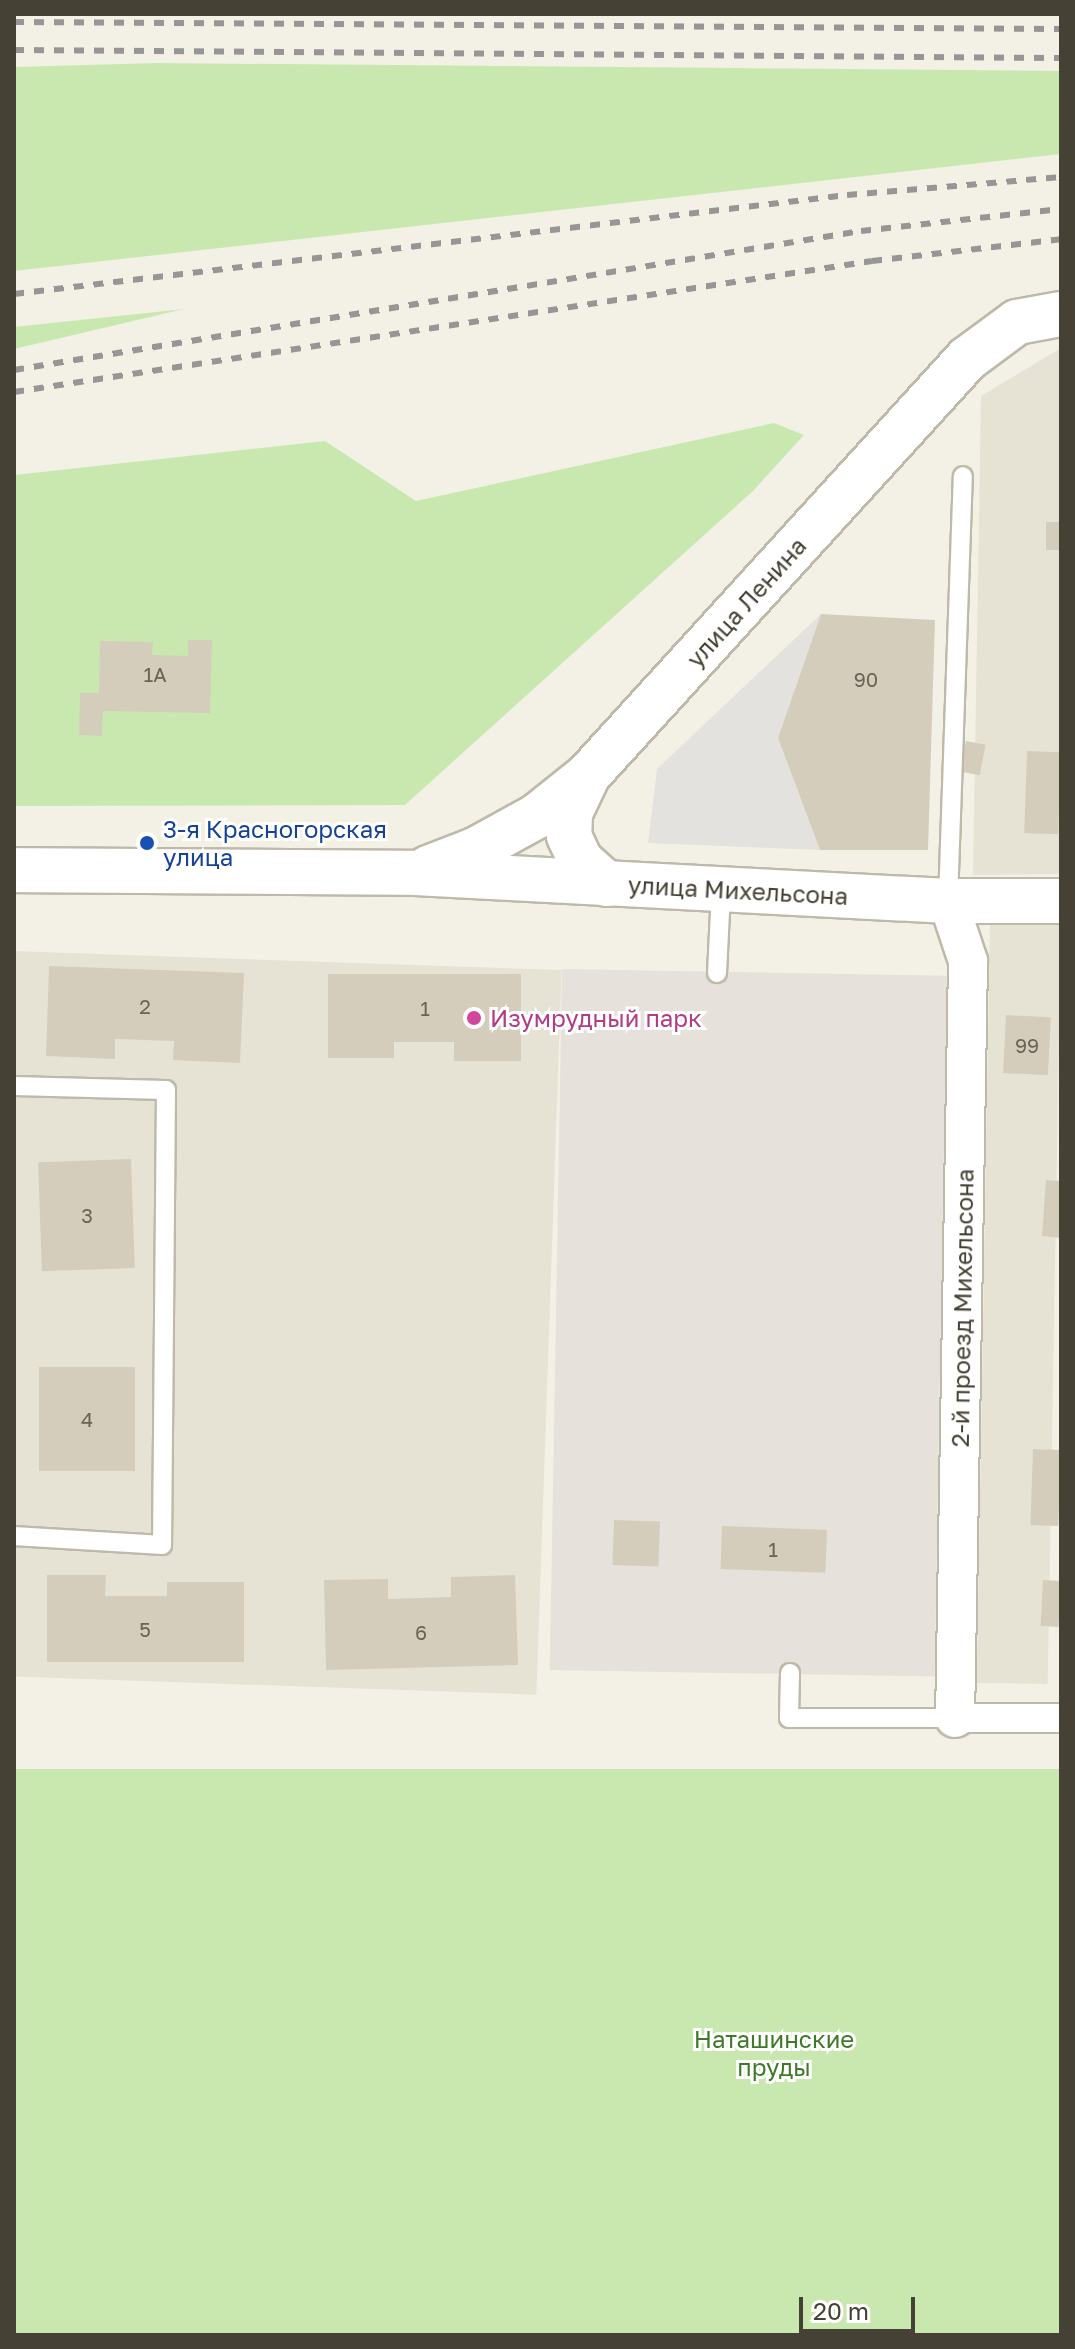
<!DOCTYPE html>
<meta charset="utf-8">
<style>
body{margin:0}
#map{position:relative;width:1075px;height:2349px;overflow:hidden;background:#f3f1e6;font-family:"Golos Text",sans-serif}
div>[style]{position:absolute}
.residential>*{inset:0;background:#e7e3d4;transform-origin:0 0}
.industrial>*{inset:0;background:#e6e2db;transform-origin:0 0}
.green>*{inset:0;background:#c9e8af;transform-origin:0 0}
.parking>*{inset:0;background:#e4e2de}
.building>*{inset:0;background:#d5cdbc;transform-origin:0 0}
.roads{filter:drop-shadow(2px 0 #bfb9a9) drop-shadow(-2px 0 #bfb9a9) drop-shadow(0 2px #bfb9a9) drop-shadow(0 -2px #bfb9a9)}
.service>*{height:18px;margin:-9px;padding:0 9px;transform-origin:9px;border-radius:9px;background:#fff}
.pedestrian>*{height:28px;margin:-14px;padding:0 14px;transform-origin:14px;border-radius:14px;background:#fff}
.minor>*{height:38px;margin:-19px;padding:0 19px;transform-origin:19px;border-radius:19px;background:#fff}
.tertiary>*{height:44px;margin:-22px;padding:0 22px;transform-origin:22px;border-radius:22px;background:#fff}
.rail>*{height:6px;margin-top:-3px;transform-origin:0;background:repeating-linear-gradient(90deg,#969696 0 10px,transparent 0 20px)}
.dots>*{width:22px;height:22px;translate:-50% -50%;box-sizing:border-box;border:4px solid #fff;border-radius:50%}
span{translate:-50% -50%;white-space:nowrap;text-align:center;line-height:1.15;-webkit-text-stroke:6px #fff;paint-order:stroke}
.number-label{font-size:20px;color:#6a6457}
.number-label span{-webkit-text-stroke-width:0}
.street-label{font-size:24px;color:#464135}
.transit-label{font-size:24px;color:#164399}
.left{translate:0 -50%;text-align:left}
.hotel-label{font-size:24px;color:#b23c85}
.park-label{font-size:24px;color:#407928}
.frame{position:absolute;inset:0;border:16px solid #464135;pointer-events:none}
.scale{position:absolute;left:799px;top:2297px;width:116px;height:36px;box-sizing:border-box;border:4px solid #464135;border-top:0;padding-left:10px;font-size:24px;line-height:28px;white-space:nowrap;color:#464135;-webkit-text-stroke:6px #fff;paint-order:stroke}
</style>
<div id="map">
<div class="residential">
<i style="clip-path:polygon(1061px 348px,1061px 874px,973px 875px,981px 396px)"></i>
<i style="left:990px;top:922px;width:71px;height:761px;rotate:1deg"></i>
<i style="left:14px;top:951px;width:548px;height:725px;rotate:2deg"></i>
</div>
<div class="industrial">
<i style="left:562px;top:969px;width:385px;height:701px;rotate:1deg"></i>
</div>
<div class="green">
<i style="clip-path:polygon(157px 63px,1061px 71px,1061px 154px,14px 271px,14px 67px)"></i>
<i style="clip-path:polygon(184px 309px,14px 349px,14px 327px)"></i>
<i style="clip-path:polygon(774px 423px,804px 435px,753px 491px,405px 805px,14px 806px,14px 475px,325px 441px,416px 501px)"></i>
<i style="left:1061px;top:1769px;width:566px;height:1047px;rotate:90deg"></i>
</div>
<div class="parking">
<i style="clip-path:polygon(821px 614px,778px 738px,820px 850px,648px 843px,657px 769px)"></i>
</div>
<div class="building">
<i style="left:1046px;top:522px;width:15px;height:28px"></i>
<i style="clip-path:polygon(821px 614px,935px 620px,928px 850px,820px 850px,778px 738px)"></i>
<i style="clip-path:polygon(188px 640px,212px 640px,210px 713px,103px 711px,102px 736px,79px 735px,80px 693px,99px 693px,100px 641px,153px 642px,152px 655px,188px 656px)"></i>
<i style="left:966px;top:741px;width:20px;height:31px;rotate:11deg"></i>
<i style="left:1027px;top:751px;width:34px;height:82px;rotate:2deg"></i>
<i style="clip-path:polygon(49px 966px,244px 973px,240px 1063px,173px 1060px,174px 1041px,115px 1039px,115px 1059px,46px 1056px)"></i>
<i style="clip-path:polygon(328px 974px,521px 974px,521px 1061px,454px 1061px,454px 1042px,394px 1042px,394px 1058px,328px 1058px)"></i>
<i style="left:1006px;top:1015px;width:45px;height:58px;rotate:3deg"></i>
<i style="left:131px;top:1159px;width:109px;height:93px;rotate:88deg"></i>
<i style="clip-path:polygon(1046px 1180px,1061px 1181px,1061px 1238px,1042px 1236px)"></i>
<i style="left:39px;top:1367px;width:96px;height:104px"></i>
<i style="left:1033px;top:1449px;width:28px;height:76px;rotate:2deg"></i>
<i style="left:614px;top:1520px;width:46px;height:45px;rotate:2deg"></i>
<i style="left:722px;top:1526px;width:105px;height:43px;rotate:2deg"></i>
<i style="clip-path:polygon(47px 1575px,106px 1575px,105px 1596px,167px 1596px,167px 1582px,244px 1582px,244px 1662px,47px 1662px)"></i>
<i style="clip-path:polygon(515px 1575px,518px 1665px,326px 1670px,324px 1580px,388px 1579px,388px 1599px,451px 1597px,451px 1577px)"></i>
<i style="left:1043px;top:1580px;width:18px;height:46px;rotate:3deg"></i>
</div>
<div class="roads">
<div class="service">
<i style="left:948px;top:901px;width:425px;rotate:-88deg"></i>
<i style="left:717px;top:973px;width:83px;rotate:-87.2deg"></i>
<i style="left:14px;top:1086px;width:152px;rotate:1.5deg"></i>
<i style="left:166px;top:1090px;width:455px;rotate:90.5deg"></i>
<i style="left:162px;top:1545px;width:148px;rotate:-176.5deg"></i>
<i style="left:790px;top:1673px;width:45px;rotate:91.3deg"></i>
<i style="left:789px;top:1718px;width:166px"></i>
</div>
<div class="pedestrian">
<i style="left:955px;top:1718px;width:106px"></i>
</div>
<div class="minor">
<i style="left:948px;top:901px;width:63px;rotate:71.6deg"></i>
<i style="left:968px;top:961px;width:757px;rotate:90.98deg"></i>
</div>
<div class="tertiary">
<i style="left:588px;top:775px;width:42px;rotate:115.3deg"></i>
<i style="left:570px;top:813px;width:23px;rotate:92deg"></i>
<i style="left:569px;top:836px;width:26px;rotate:65deg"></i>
<i style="left:580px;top:860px;width:36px;rotate:42deg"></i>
<i style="left:428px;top:868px;width:50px;rotate:-21deg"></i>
<i style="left:475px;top:850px;width:71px;rotate:-28.7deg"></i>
<i style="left:537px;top:816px;width:65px;rotate:-38.8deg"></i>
<i style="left:588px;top:775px;width:563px;rotate:-47.66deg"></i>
<i style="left:967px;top:359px;width:62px;rotate:-36.5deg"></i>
<i style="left:1017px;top:322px;width:45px;rotate:-10.3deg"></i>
<i style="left:14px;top:870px;width:401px;rotate:0.4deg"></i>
<i style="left:415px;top:873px;width:534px;rotate:3.01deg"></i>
<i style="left:948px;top:901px;width:113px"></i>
</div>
</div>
<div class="rail">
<i style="left:14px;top:22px;width:1047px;rotate:0.38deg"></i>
<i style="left:14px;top:50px;width:1047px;rotate:0.44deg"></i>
<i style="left:14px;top:294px;width:839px;rotate:-6.78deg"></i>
<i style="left:847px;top:195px;width:215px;rotate:-4.8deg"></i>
<i style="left:14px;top:370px;width:858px;rotate:-9.32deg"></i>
<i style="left:861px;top:231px;width:201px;rotate:-6.3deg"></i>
<i style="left:14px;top:392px;width:868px;rotate:-8.68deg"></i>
<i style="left:872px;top:261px;width:190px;rotate:-6.6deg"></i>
</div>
<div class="dots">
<i style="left:147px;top:843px;background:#1a4fb4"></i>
<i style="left:474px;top:1018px;background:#d1479c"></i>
</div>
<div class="number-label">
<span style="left:155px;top:674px">1А</span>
<span style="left:866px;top:679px">90</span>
<span style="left:145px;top:1006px">2</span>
<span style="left:425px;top:1008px">1</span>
<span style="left:1027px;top:1045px">99</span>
<span style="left:87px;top:1215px">3</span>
<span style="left:87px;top:1419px">4</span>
<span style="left:773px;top:1549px">1</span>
<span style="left:145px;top:1629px">5</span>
<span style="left:421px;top:1632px">6</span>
</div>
<div class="street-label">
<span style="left:746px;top:602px;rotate:-48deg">улица Ленина</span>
<span style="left:738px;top:890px;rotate:3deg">улица Михельсона</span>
<span style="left:962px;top:1308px;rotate:-89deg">2-й проезд Михельсона</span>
</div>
<div class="transit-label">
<span class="left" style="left:163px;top:843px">3-я Красногорская<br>улица</span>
</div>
<div class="hotel-label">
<span class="left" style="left:490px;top:1018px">Изумрудный парк</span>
</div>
<div class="park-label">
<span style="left:774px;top:2053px">Наташинские<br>пруды</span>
</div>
<div class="frame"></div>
<div class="scale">20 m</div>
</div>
